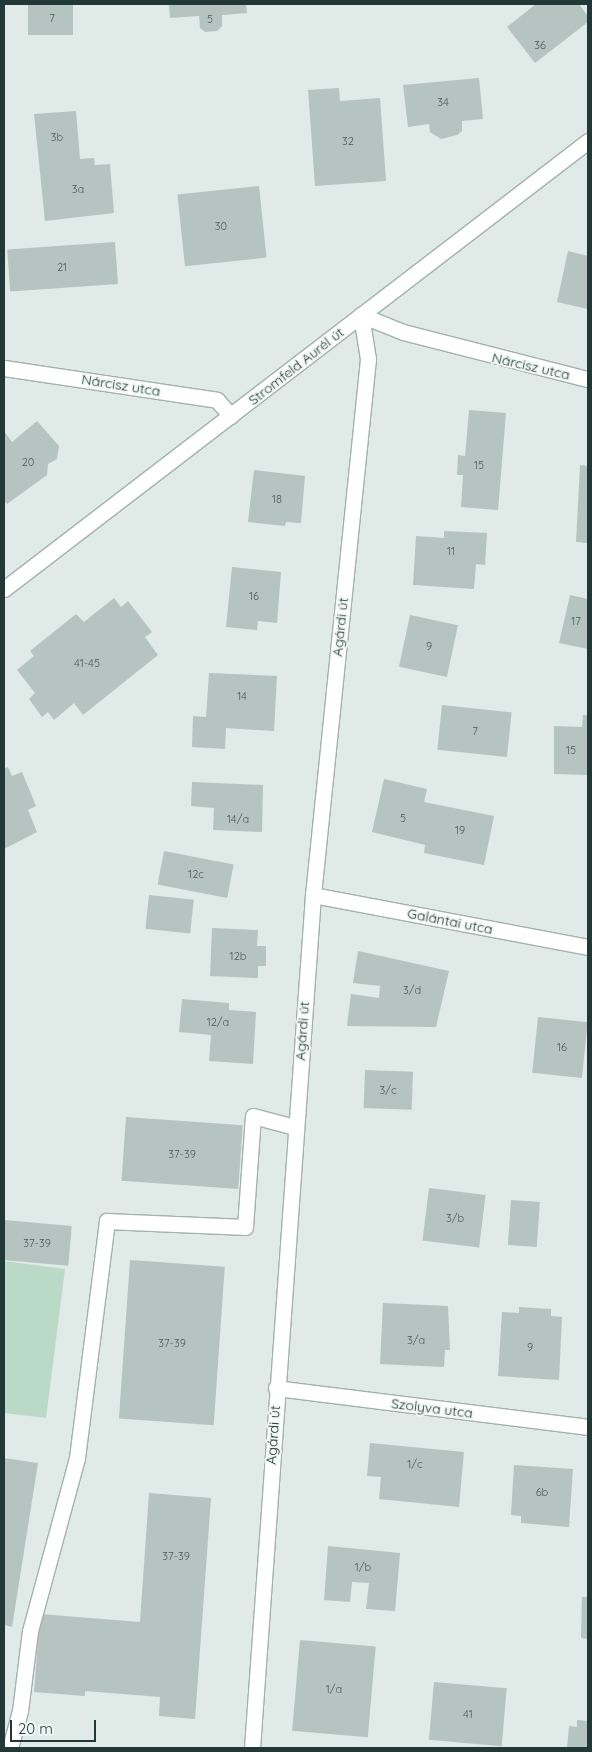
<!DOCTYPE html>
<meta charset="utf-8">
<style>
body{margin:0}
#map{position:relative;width:592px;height:1752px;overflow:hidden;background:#e0eae7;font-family:Quicksand,sans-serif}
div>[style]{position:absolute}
.green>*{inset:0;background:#bad9c7}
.building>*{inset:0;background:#b5c4c0;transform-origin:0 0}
.roads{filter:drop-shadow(1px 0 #a3b1ae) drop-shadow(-1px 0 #a3b1ae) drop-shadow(0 1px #a3b1ae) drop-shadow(0 -1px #a3b1ae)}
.minor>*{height:15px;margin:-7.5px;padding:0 7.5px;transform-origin:7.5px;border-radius:7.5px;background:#fff}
span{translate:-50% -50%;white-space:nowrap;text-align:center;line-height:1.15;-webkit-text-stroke:4px #f0f7f4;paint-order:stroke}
.number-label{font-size:11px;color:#475b58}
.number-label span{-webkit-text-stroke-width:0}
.street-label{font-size:14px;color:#223836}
.frame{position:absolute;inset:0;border:5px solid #223836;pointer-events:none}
.scale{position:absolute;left:10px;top:1720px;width:86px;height:22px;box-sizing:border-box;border:2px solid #223836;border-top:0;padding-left:6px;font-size:15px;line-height:18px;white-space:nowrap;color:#223836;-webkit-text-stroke:4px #f0f7f4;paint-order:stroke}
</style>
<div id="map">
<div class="green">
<i style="clip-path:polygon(4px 1261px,65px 1269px,46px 1418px,4px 1413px)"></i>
</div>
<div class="building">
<i style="left:28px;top:4px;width:45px;height:31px"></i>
<i style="clip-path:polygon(169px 4px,246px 4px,247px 13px,222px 15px,222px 26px,217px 31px,205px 32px,200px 28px,199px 16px,170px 18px)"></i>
<i style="clip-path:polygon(536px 4px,579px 4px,588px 16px,588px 22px,535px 63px,507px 27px)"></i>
<i style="clip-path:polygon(479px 78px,483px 119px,462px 121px,462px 131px,457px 135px,441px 139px,430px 132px,429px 124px,408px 127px,403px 85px)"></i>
<i style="clip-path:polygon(339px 88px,340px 101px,380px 98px,386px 181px,315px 186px,308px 90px)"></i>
<i style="clip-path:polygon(76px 111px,80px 159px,94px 158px,95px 165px,110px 164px,114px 213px,45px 221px,34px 114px)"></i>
<i style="left:259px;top:186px;width:72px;height:82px;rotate:84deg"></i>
<i style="left:115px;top:242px;width:42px;height:108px;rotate:86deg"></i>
<i style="clip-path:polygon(568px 251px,588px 256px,588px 309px,557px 302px)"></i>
<i style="clip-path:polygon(469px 410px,506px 413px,498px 510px,461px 507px,463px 475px,457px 475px,458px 455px,465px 456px)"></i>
<i style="clip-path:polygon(37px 421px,59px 446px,57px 459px,48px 464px,47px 475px,7px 504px,4px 500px,4px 431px,12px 442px)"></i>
<i style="clip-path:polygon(580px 465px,588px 466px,588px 543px,576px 542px)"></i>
<i style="clip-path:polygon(254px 470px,305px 476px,301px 523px,286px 522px,285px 526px,248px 522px)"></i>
<i style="clip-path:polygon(444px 531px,487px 533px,485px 565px,476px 564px,474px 589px,413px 585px,416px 536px,444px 538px)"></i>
<i style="clip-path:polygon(232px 567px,281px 572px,277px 623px,258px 621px,257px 630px,226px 627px)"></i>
<i style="clip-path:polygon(570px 595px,588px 599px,588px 649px,559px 643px)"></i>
<i style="clip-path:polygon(114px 598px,121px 607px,128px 601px,152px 632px,145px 637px,158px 655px,83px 715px,74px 703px,54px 720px,48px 712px,42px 717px,29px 699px,35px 693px,17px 670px,34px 656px,30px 651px,76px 614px,84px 622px)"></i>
<i style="left:410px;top:615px;width:49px;height:53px;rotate:12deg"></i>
<i style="clip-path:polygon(209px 673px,277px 676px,274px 731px,226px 728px,225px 749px,192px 747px,193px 716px,206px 717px)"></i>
<i style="left:442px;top:705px;width:70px;height:45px;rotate:6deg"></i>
<i style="clip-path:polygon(583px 715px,588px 715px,588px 775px,554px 774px,554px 726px,582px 727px)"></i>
<i style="clip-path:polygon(8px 767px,12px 776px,22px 772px,36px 806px,28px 810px,37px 832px,4px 849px,4px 769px)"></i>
<i style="clip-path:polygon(384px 779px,427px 789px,424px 802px,494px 816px,484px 865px,424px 853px,425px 845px,372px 832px)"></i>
<i style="clip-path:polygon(192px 782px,263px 785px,262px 832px,213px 830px,214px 808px,191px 806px)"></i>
<i style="left:164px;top:851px;width:71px;height:34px;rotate:11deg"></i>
<i style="left:149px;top:895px;width:45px;height:34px;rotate:6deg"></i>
<i style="clip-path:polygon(212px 928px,258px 930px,257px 946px,266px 946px,266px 966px,258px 966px,258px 978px,210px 976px)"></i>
<i style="clip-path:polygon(358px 951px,449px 971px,436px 1027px,347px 1026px,351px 994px,379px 998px,380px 986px,353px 983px)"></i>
<i style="clip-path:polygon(182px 999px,229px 1003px,229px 1010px,256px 1012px,253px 1064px,209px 1061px,211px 1035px,179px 1032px)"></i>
<i style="left:538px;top:1017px;width:50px;height:56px;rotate:6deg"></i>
<i style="left:365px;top:1070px;width:48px;height:38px;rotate:2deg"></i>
<i style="left:126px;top:1117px;width:117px;height:64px;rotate:4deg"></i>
<i style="left:429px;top:1188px;width:57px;height:53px;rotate:7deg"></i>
<i style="left:511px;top:1200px;width:29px;height:45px;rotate:4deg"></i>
<i style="left:4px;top:1220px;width:68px;height:40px;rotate:5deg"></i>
<i style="left:130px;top:1260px;width:95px;height:159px;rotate:4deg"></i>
<i style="clip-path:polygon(383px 1303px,448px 1306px,450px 1350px,445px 1350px,444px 1367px,380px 1364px)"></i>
<i style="clip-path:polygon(519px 1307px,551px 1309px,551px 1316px,562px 1317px,559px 1380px,498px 1376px,502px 1312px,519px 1313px)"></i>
<i style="clip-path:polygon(370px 1443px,464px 1452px,459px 1507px,379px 1499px,381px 1477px,367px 1476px)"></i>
<i style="clip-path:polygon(4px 1458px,38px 1463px,12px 1627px,4px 1625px)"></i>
<i style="clip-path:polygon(514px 1465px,573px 1469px,569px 1527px,521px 1523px,521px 1516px,511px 1515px)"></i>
<i style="clip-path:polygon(149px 1493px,211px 1498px,195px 1719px,159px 1716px,160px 1697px,85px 1691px,85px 1696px,34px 1692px,40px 1614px,140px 1622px)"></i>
<i style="clip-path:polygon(328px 1546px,400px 1553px,395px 1611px,366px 1609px,369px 1583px,352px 1582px,350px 1602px,324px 1600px)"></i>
<i style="clip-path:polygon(582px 1597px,588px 1597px,588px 1639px,581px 1638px)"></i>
<i style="left:300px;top:1640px;width:76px;height:91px;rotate:5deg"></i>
<i style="left:434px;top:1682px;width:73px;height:58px;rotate:5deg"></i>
<i style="clip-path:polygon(577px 1720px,588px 1721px,588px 1748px,567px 1748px,569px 1726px,577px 1727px)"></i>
</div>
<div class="roads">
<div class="minor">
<i style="left:361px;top:315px;width:45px;rotate:22deg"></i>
<i style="left:403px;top:332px;width:191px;rotate:14.3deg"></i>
<i style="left:4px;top:368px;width:215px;rotate:8.5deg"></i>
<i style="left:217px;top:400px;width:21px;rotate:49deg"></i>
<i style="left:4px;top:589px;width:736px;rotate:-37.49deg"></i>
<i style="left:313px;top:895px;width:280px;rotate:10.7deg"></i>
<i style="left:276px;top:1388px;width:314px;rotate:7.1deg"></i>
<i style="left:10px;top:1748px;width:38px;rotate:-75deg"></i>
<i style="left:20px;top:1711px;width:81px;rotate:-82.9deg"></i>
<i style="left:30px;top:1631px;width:179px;rotate:-74.8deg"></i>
<i style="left:77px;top:1458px;width:239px;rotate:-82.8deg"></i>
<i style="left:107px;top:1221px;width:138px;rotate:2.5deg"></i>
<i style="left:245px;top:1227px;width:111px;rotate:-85.9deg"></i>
<i style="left:253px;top:1116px;width:43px;rotate:14.7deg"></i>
<i style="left:252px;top:1748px;width:855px;rotate:-85.91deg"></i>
<i style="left:313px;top:895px;width:539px;rotate:-84.14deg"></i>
<i style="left:368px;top:359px;width:45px;rotate:-99deg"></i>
</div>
</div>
<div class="number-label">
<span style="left:52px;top:18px">7</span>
<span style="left:210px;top:19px">5</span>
<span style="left:540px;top:45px">36</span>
<span style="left:443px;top:102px">34</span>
<span style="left:57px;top:137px">3b</span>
<span style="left:348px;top:141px">32</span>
<span style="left:78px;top:189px">3a</span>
<span style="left:221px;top:226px">30</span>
<span style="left:62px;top:267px">21</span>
<span style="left:28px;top:462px">20</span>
<span style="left:479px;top:465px">15</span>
<span style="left:277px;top:499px">18</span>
<span style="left:451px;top:551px">11</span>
<span style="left:254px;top:596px">16</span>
<span style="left:576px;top:621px">17</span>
<span style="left:429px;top:646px">9</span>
<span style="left:87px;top:663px">41-45</span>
<span style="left:242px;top:696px">14</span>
<span style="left:475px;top:731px">7</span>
<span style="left:571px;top:750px">15</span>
<span style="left:403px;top:818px">5</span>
<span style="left:238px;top:819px">14/a</span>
<span style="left:460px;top:830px">19</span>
<span style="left:196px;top:874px">12c</span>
<span style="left:238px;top:956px">12b</span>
<span style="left:412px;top:990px">3/d</span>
<span style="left:218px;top:1022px">12/a</span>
<span style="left:562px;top:1047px">16</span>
<span style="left:388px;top:1090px">3/c</span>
<span style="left:182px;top:1154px">37-39</span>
<span style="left:455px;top:1218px">3/b</span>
<span style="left:37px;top:1243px">37-39</span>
<span style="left:416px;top:1340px">3/a</span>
<span style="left:172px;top:1343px">37-39</span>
<span style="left:530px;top:1347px">9</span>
<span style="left:415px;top:1464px">1/c</span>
<span style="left:542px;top:1492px">6b</span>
<span style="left:176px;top:1556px">37-39</span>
<span style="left:363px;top:1567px">1/b</span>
<span style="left:334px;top:1689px">1/a</span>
<span style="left:468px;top:1714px">41</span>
</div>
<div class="street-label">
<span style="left:296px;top:366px;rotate:-38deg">Stromfeld Aurél út</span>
<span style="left:531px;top:366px;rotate:13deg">Nárcisz utca</span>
<span style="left:121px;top:385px;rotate:9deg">Nárcisz utca</span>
<span style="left:340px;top:627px;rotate:-84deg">Agárdi út</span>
<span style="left:450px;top:921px;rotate:11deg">Galántai utca</span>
<span style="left:302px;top:1031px;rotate:-86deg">Agárdi út</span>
<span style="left:432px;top:1408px;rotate:7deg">Szolyva utca</span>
<span style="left:273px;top:1435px;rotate:-86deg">Agárdi út</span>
</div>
<div class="frame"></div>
<div class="scale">20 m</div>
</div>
